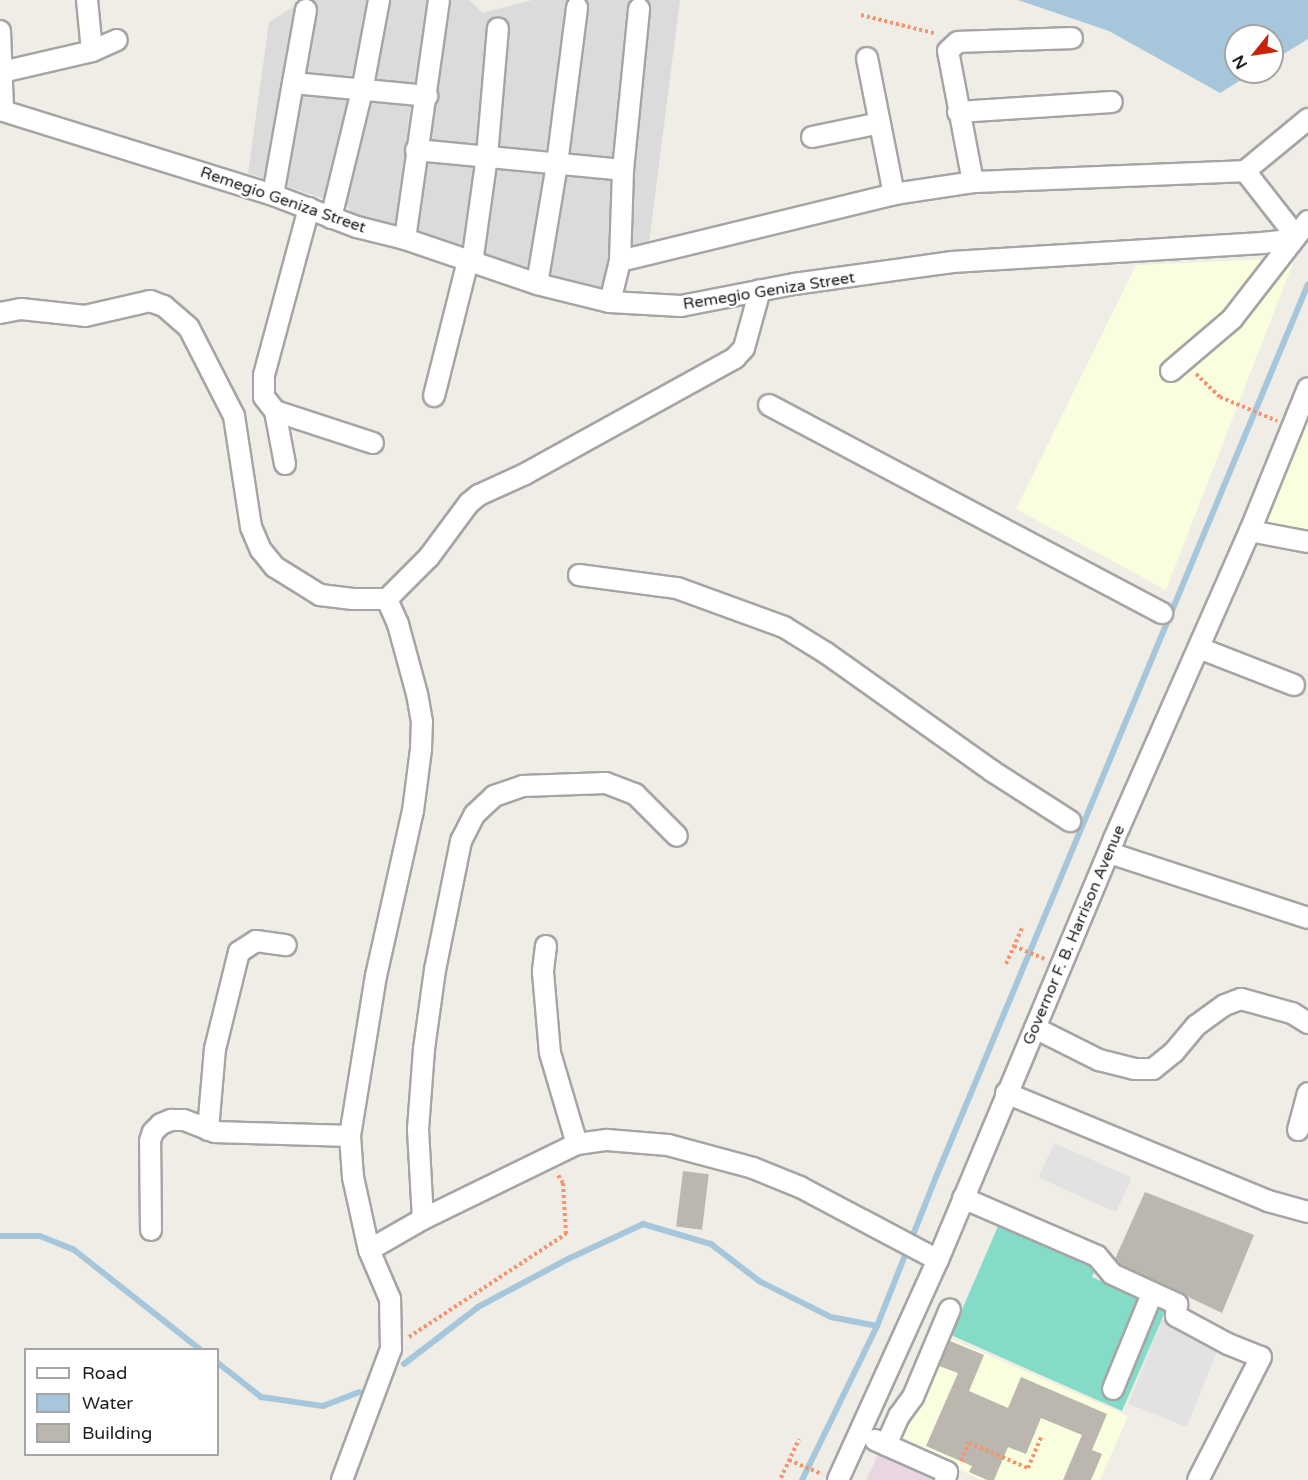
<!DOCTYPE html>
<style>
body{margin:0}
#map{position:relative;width:1308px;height:1480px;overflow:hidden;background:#efede5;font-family:"Varela Round",sans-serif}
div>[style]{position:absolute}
.residential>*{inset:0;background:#dcdbdb}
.industrial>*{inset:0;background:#e8d7e2}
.education>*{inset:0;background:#f9fede}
.pitch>*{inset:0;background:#84dcc8}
.parking>*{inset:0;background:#e2e2e2;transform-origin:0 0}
.water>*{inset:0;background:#a6c7db}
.stream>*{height:6px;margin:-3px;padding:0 3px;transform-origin:3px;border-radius:3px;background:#a6c7db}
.building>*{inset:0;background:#bbb6ae;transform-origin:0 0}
.path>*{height:4px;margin-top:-2px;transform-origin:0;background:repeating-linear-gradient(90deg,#f6926e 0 3px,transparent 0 6px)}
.roads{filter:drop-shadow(2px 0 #a5a5a5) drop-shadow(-2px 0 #a5a5a5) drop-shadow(0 2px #a5a5a5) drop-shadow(0 -2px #a5a5a5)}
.minor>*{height:20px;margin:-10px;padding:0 10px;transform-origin:10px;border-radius:10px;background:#fff}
span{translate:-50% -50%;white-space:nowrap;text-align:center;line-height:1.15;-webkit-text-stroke:4.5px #fff;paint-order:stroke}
.street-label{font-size:16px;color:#1e1e1e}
.legend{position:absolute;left:24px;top:1348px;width:195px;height:108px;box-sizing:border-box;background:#fff;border:2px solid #a5a5a5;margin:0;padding:8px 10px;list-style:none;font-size:18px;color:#1e1e1e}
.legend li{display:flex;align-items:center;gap:12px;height:30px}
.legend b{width:30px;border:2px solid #a5a5a5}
.north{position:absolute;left:1224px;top:24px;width:60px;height:60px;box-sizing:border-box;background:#fff;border:2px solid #a5a5a5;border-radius:50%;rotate:240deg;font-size:16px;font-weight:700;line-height:24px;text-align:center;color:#1e1e1e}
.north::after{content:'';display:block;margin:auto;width:21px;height:27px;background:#c72405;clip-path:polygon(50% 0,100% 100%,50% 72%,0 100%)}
</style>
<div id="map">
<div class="residential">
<i style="clip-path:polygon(304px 0,469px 0,483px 13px,532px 0,680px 0,649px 243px,604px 293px,354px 219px,348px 207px,248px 173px,269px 22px)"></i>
</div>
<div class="industrial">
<i style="clip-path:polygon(879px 1453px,939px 1480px,866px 1480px)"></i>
</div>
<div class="education">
<i style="clip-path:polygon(1295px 258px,1166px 590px,1016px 509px,1136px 265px)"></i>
<i style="clip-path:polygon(1308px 419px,1308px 530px,1262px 522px)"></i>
<i style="clip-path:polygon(947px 1337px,1128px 1416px,1100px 1480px,982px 1480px,900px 1443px)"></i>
</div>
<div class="pitch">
<i style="clip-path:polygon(999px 1224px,1096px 1267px,1092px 1277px,1166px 1310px,1122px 1411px,951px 1335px)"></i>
</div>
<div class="parking">
<i style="left:1054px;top:1143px;width:85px;height:38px;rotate:24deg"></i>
<i style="left:1162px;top:1320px;width:63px;height:90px;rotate:22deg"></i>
</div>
<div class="water">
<i style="clip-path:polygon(1018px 0,1308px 0,1308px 39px,1272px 61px,1272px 36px,1236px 36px,1236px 72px,1254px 72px,1220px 93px,1109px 31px)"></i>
</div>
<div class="stream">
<i style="left:0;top:1236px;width:40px"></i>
<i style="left:40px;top:1236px;width:35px;rotate:22deg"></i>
<i style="left:73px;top:1249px;width:163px;rotate:38.3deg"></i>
<i style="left:218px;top:1363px;width:55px;rotate:38.3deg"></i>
<i style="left:261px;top:1397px;width:63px;rotate:8.3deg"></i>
<i style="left:323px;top:1406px;width:39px;rotate:-21deg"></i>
<i style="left:404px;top:1364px;width:93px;rotate:-37.6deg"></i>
<i style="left:478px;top:1307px;width:102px;rotate:-28.1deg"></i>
<i style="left:568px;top:1259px;width:83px;rotate:-25deg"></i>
<i style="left:643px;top:1224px;width:71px;rotate:16.4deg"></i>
<i style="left:711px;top:1244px;width:61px;rotate:37.6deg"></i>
<i style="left:759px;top:1281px;width:80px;rotate:26.6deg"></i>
<i style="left:831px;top:1317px;width:47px;rotate:11.1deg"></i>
<i style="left:802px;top:1480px;width:171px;rotate:-64deg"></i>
<i style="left:877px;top:1326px;width:160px;rotate:-68.4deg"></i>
<i style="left:936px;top:1177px;width:967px;rotate:-67.38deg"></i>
</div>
<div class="building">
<i style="left:683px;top:1171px;width:26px;height:56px;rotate:7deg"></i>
<i style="clip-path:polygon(1145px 1192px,1254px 1235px,1222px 1313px,1119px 1264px,1115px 1259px)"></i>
<i style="clip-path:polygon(950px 1341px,984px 1355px,969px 1391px,1008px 1408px,1021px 1377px,1107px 1414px,1092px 1450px,1102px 1454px,1091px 1480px,1063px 1480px,1082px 1435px,1041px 1418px,1026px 1454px,1008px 1447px,994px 1480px,987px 1480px,969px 1472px,972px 1466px,926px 1446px,958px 1373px,939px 1366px)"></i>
</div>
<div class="path">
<i style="left:861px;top:15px;width:78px;rotate:14deg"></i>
<i style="left:1196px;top:374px;width:33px;rotate:44deg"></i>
<i style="left:1220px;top:397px;width:62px;rotate:22.8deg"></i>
<i style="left:1014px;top:946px;width:33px;rotate:23deg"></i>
<i style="left:1006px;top:964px;width:42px;rotate:-65.9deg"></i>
<i style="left:409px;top:1337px;width:188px;rotate:-33.3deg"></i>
<i style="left:566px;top:1234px;width:51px;rotate:-93.4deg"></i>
<i style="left:563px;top:1183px;width:12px;rotate:-121deg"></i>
<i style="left:789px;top:1460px;width:36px;rotate:23deg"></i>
<i style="left:961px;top:1461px;width:20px;rotate:-66deg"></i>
<i style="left:969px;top:1443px;width:64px;rotate:23deg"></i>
<i style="left:1028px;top:1468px;width:34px;rotate:-67deg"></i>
<i style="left:781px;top:1478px;width:43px;rotate:-65.2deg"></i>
</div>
<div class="roads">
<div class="minor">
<i style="left:87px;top:0;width:51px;rotate:84.4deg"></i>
<i style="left:0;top:31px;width:79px;rotate:87.8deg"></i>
<i style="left:867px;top:58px;width:139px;rotate:78.8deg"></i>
<i style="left:2px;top:72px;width:92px;rotate:-13.1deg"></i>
<i style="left:92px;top:51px;width:27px;rotate:-24deg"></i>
<i style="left:293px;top:83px;width:135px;rotate:5.5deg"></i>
<i style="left:0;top:110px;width:286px;rotate:17.3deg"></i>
<i style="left:273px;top:195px;width:90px;rotate:20.9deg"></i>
<i style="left:357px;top:227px;width:49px;rotate:14deg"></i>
<i style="left:405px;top:239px;width:139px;rotate:18.8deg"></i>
<i style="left:537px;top:284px;width:75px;rotate:13.9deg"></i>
<i style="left:610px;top:302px;width:71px;rotate:3.2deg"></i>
<i style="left:681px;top:306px;width:115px;rotate:-11deg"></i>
<i style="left:794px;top:284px;width:160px;rotate:-7.9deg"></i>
<i style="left:952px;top:262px;width:311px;rotate:-3.5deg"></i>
<i style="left:1262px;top:243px;width:19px;rotate:-6deg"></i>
<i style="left:1281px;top:241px;width:15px;rotate:-23deg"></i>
<i style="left:958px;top:112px;width:154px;rotate:-3.7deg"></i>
<i style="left:812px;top:137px;width:69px;rotate:-11.6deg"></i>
<i style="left:416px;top:150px;width:208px;rotate:5.5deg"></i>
<i style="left:1245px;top:171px;width:81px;rotate:52deg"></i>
<i style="left:973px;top:182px;width:133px;rotate:-100.8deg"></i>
<i style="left:948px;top:51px;width:13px;rotate:-42deg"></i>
<i style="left:958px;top:42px;width:114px;rotate:-2deg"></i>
<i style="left:273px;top:195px;width:188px;rotate:-79.9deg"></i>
<i style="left:331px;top:218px;width:131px;rotate:-76.3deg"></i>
<i style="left:362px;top:91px;width:93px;rotate:-79.4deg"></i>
<i style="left:405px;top:239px;width:241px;rotate:-81.9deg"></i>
<i style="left:620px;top:261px;width:282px;rotate:-13.7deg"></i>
<i style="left:894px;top:194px;width:80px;rotate:-8.6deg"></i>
<i style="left:973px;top:182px;width:272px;rotate:-2.3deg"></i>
<i style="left:1245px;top:171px;width:82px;rotate:-39.5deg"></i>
<i style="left:472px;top:263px;width:108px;rotate:-82deg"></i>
<i style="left:487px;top:156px;width:128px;rotate:-85.1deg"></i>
<i style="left:537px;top:284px;width:122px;rotate:-80.5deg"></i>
<i style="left:557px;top:164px;width:158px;rotate:-82.7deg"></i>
<i style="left:610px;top:302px;width:42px;rotate:-76.3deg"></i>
<i style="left:620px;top:261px;width:91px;rotate:-88.1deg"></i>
<i style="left:623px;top:170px;width:162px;rotate:-84.3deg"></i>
<i style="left:0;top:313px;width:21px;rotate:-11deg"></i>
<i style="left:21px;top:309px;width:64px;rotate:6.2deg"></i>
<i style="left:85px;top:316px;width:67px;rotate:-13deg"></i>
<i style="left:150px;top:301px;width:15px;rotate:20deg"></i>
<i style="left:164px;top:306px;width:33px;rotate:41deg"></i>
<i style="left:189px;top:328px;width:99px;rotate:62.9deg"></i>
<i style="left:234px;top:416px;width:112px;rotate:81.3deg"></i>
<i style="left:251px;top:527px;width:25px;rotate:67deg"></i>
<i style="left:261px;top:550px;width:22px;rotate:51deg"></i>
<i style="left:275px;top:567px;width:53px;rotate:31.9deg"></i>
<i style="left:320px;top:595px;width:33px;rotate:7deg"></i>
<i style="left:353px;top:599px;width:34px"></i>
<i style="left:387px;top:599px;width:59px;rotate:-45deg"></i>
<i style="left:429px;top:557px;width:67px;rotate:-53.5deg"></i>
<i style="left:469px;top:503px;width:13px;rotate:-39deg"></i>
<i style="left:479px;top:495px;width:51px;rotate:-24.5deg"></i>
<i style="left:525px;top:474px;width:240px;rotate:-28.9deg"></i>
<i style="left:735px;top:358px;width:13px;rotate:-48deg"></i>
<i style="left:744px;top:348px;width:60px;rotate:-74.6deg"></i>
<i style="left:1171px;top:371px;width:80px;rotate:-40.4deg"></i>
<i style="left:1232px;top:319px;width:124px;rotate:-52.2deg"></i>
<i style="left:434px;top:396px;width:139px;rotate:-75.9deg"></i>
<i style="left:769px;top:405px;width:445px;rotate:27.9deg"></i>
<i style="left:275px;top:411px;width:103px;rotate:18.1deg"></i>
<i style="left:285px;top:464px;width:54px;rotate:-100.7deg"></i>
<i style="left:275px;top:411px;width:18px;rotate:-128deg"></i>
<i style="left:264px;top:397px;width:22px;rotate:-90deg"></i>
<i style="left:264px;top:375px;width:173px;rotate:-74.9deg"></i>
<i style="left:1250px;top:531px;width:59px;rotate:10.7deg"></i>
<i style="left:579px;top:575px;width:99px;rotate:7.6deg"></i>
<i style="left:677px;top:588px;width:114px;rotate:20deg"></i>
<i style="left:784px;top:627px;width:49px;rotate:31.8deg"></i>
<i style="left:826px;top:653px;width:204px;rotate:35.4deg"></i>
<i style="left:992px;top:771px;width:93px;rotate:32.7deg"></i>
<i style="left:1199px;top:648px;width:102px;rotate:21.3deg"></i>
<i style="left:1110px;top:853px;width:208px;rotate:18.2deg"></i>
<i style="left:546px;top:946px;width:26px;rotate:97deg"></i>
<i style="left:543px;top:972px;width:81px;rotate:85.1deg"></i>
<i style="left:550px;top:1053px;width:95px;rotate:73.5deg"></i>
<i style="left:1035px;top:1028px;width:72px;rotate:26.6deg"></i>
<i style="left:1099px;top:1060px;width:36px;rotate:14deg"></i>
<i style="left:1134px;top:1069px;width:19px"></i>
<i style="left:1153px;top:1069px;width:27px;rotate:-39deg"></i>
<i style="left:1174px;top:1052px;width:35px;rotate:-50deg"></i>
<i style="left:1197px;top:1025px;width:34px;rotate:-36deg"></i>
<i style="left:1225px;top:1005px;width:17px;rotate:-21deg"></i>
<i style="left:1241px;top:999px;width:53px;rotate:15.4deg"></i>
<i style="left:1292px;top:1013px;width:19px;rotate:32deg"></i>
<i style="left:1006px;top:1093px;width:283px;rotate:22.4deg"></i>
<i style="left:1268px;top:1201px;width:41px;rotate:15.4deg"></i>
<i style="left:208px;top:1130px;width:81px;rotate:-85.1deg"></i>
<i style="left:215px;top:1049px;width:100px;rotate:-76.1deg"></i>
<i style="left:239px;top:952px;width:20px;rotate:-33deg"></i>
<i style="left:256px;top:941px;width:30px;rotate:8deg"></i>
<i style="left:1298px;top:1130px;width:38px;rotate:-75deg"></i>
<i style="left:963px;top:1198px;width:146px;rotate:23.4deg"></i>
<i style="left:1097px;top:1256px;width:23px;rotate:50deg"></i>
<i style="left:1112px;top:1274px;width:72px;rotate:24.8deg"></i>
<i style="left:1177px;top:1304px;width:12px;rotate:95deg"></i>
<i style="left:1176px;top:1316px;width:59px;rotate:28.3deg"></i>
<i style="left:1228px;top:1344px;width:35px;rotate:22deg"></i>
<i style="left:1261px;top:1357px;width:138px;rotate:117.1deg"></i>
<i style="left:423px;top:1219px;width:90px;rotate:-93.2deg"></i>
<i style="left:418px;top:1129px;width:80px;rotate:-85.7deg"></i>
<i style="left:424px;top:1049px;width:80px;rotate:-82.1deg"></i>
<i style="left:435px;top:970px;width:132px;rotate:-78.6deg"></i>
<i style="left:461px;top:841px;width:30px;rotate:-63deg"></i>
<i style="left:475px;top:814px;width:26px;rotate:-43deg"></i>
<i style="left:494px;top:796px;width:31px;rotate:-19deg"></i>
<i style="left:523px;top:786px;width:83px;rotate:-2.1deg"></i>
<i style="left:606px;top:783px;width:31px;rotate:21deg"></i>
<i style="left:635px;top:794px;width:59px;rotate:45deg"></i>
<i style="left:151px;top:1230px;width:89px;rotate:-90.6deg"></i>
<i style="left:150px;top:1141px;width:9px;rotate:-72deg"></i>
<i style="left:153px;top:1132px;width:11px;rotate:-45deg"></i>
<i style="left:161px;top:1124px;width:11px;rotate:-22deg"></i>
<i style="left:171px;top:1120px;width:13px"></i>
<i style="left:184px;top:1120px;width:33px;rotate:21deg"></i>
<i style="left:215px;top:1132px;width:135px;rotate:1.7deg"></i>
<i style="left:369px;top:1250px;width:62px;rotate:-29.9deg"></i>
<i style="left:423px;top:1219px;width:171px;rotate:-26deg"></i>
<i style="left:577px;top:1144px;width:30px;rotate:-8deg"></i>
<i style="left:607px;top:1140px;width:61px;rotate:4.7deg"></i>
<i style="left:668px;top:1145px;width:88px;rotate:15.1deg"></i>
<i style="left:753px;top:1168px;width:51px;rotate:22deg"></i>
<i style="left:800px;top:1187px;width:156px;rotate:27.9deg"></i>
<i style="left:1113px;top:1389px;width:103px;rotate:-67.7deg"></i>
<i style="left:875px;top:1440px;width:79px;rotate:24deg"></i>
<i style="left:947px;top:1472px;width:8px;rotate:104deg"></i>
<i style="left:886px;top:1445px;width:32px;rotate:-66deg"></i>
<i style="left:899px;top:1416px;width:24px;rotate:-54deg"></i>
<i style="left:913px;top:1397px;width:95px;rotate:-67.2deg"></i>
<i style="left:342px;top:1480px;width:140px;rotate:-69.5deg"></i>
<i style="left:391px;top:1349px;width:50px;rotate:-91.1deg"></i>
<i style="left:390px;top:1299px;width:53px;rotate:-113.2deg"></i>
<i style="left:369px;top:1250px;width:75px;rotate:-102.4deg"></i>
<i style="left:353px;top:1177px;width:41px;rotate:-94.2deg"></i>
<i style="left:350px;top:1136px;width:162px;rotate:-80.8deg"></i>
<i style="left:376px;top:976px;width:169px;rotate:-77.4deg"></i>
<i style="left:413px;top:811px;width:63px;rotate:-82.6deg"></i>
<i style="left:421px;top:749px;width:27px;rotate:-88deg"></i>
<i style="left:422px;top:722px;width:28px;rotate:-100deg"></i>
<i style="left:417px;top:694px;width:73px;rotate:-105.2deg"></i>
<i style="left:398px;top:624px;width:27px;rotate:-114deg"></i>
<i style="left:838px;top:1480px;width:242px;rotate:-65.6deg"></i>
<i style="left:938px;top:1260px;width:456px;rotate:-67.3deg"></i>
<i style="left:1114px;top:839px;width:337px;rotate:-66.2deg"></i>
<i style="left:1250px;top:531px;width:154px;rotate:-67.9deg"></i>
</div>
</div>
<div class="street-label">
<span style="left:283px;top:200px;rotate:19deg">Remegio Geniza Street</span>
<span style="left:769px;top:291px;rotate:-9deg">Remegio Geniza Street</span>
<span style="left:1074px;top:935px;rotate:-67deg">Governor F. B. Harrison Avenue</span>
</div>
<ul class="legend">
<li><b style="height:8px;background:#fff"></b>Road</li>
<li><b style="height:16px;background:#a6c7db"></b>Water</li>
<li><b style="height:16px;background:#bbb6ae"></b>Building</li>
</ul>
<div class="north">N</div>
</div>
